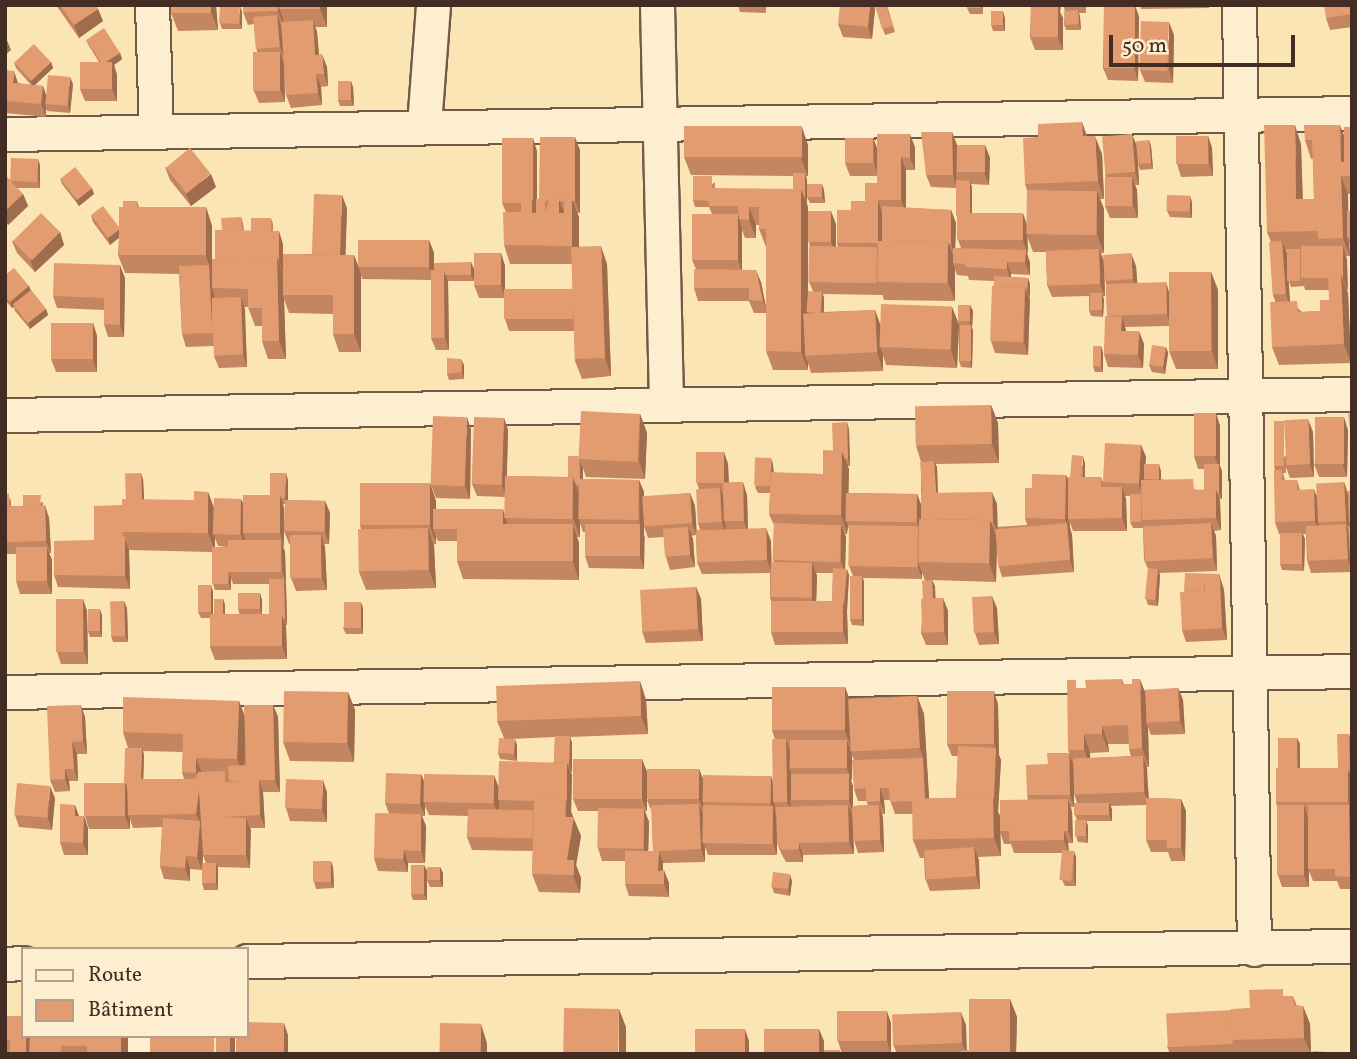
<!DOCTYPE html>
<meta charset="utf-8">
<style>
body{margin:0}
#map{position:relative;width:1357px;height:1059px;overflow:hidden;background:#fce5b5;font-family:Vollkorn,serif}
div>[style]{position:absolute}
.roads{filter:drop-shadow(2px 0 #715a48) drop-shadow(-2px 0 #715a48) drop-shadow(0 2px #715a48) drop-shadow(0 -2px #715a48)}
.minor>*{height:33px;margin:-16.5px;padding:0 16.5px;transform-origin:16.5px;border-radius:16.5px;background:#fdeecf}
.wall>*{inset:0;background:#c38660}
.shaded-wall>*{inset:0;background:#9f6d4e;transform-origin:0 0}
.building>*{inset:0;background:#e39c70;transform-origin:0 0}
span{translate:-50% -50%;white-space:nowrap;text-align:center;line-height:1.15;-webkit-text-stroke:5px #fdeecf;paint-order:stroke}
.frame{position:absolute;inset:0;border:7px solid #432c23;pointer-events:none}
.legend{position:absolute;left:21px;top:947px;width:228px;height:91px;box-sizing:border-box;background:#fdeecf;border:2px solid #b3a08a;margin:0;padding:9px 12px;list-style:none;font-size:21px;color:#432c23}
.legend li{display:flex;align-items:center;gap:14px;height:35px}
.legend b{width:35px;border:2px solid #b3a08a}
.scale{position:absolute;left:1109px;top:35px;width:186px;height:32px;box-sizing:border-box;border:4px solid #432c23;border-top:0;padding-left:9px;font-size:21px;line-height:24px;white-space:nowrap;color:#432c23;-webkit-text-stroke:5px #fdeecf;paint-order:stroke}
</style>
<div id="map">
<div class="roads">
<div class="minor">
<i style="left:152px;top:5px;width:126px;rotate:88.2deg"></i>
<i style="left:657px;top:5px;width:399px;rotate:88.7deg"></i>
<i style="left:1239px;top:5px;width:944px;rotate:89.09deg"></i>
<i style="left:424px;top:125px;width:120px;rotate:-85.7deg"></i>
<i style="left:5px;top:134px;width:1347px;rotate:-0.89deg"></i>
<i style="left:5px;top:415px;width:1347px;rotate:-0.89deg"></i>
<i style="left:5px;top:692px;width:1347px;rotate:-0.89deg"></i>
<i style="left:247px;top:961px;width:1105px;rotate:-0.78deg"></i>
<i style="left:5px;top:964px;width:18px;rotate:-3deg"></i>
<i style="left:144px;top:1036px;width:18px;rotate:90deg"></i>
</div>
</div>
<div class="wall">
<i style="clip-path:polygon(56px 5px,95px 5px,98px 9px,103px 21px,79px 38px)"></i>
<i style="clip-path:polygon(216px 5px,218px 30px,178px 31px,171px 13px)"></i>
<i style="clip-path:polygon(243px 5px,327px 5px,327px 27px,315px 27px,317px 32px,319px 55px,327px 67px,328px 86px,321px 87px,322px 105px,291px 108px,286px 95px,284px 68px,285px 102px,259px 103px,254px 91px,257px 52px,254px 24px,248px 25px,243px 12px)"></i>
<i style="clip-path:polygon(738px 5px,766px 5px,766px 13px,740px 12px)"></i>
<i style="clip-path:polygon(875px 5px,887px 5px,895px 32px,885px 35px)"></i>
<i style="clip-path:polygon(983px 5px,983px 14px,970px 14px,967px 8px)"></i>
<i style="clip-path:polygon(1031px 5px,1061px 5px,1060px 12px,1063px 18px,1063px 50px,1035px 50px,1030px 37px)"></i>
<i style="clip-path:polygon(1063px 5px,1086px 5px,1086px 13px,1079px 13px,1081px 30px,1066px 30px,1064px 24px,1065px 11px)"></i>
<i style="clip-path:polygon(1104px 5px,1137px 5px,1135px 6px,1139px 17px,1138px 81px,1108px 80px,1103px 68px)"></i>
<i style="clip-path:polygon(1140px 5px,1209px 5px,1209px 8px,1141px 9px)"></i>
<i style="clip-path:polygon(1352px 5px,1352px 27px,1330px 30px,1326px 18px)"></i>
<i style="clip-path:polygon(875px 9px,872px 39px,843px 37px,838px 24px)"></i>
<i style="clip-path:polygon(242px 12px,242px 29px,222px 29px,220px 23px)"></i>
<i style="clip-path:polygon(1005px 18px,1005px 31px,993px 31px,991px 25px)"></i>
<i style="clip-path:polygon(1174px 35px,1173px 83px,1145px 82px,1140px 70px)"></i>
<i style="clip-path:polygon(86px 40px,120px 53px,122px 59px,114px 65px,117px 75px,117px 101px,85px 101px,80px 89px,99px 62px,89px 46px)"></i>
<i style="clip-path:polygon(14px 62px,51px 62px,53px 68px,34px 85px,43px 86px,46px 95px,73px 84px,70px 113px,47px 111px,46px 108px,46px 117px,5px 113px,5px 70px,18px 83px,31px 85px,16px 68px)"></i>
<i style="clip-path:polygon(353px 87px,354px 106px,340px 106px,338px 100px)"></i>
<i style="clip-path:polygon(evenodd,1082px 122px,1087px 136px,1102px 154px,1104px 199px,1100px 199px,1104px 209px,1104px 253px,1101px 253px,1104px 261px,1136px 266px,1137px 283px,1169px 292px,1211px 272px,1218px 290px,1218px 369px,1176px 369px,1169px 351px,1169px 326px,1125px 327px,1126px 331px,1144px 344px,1143px 368px,1108px 367px,1104px 354px,1107px 316px,1106px 284px,1104px 263px,1105px 296px,1103px 296px,1104px 300px,1103px 317px,1091px 316px,1089px 310px,1089px 296px,1052px 297px,1047px 285px,1046px 252px,1033px 252px,1027px 236px,1028px 253px,1027px 253px,1030px 263px,1030px 275px,1011px 274px,1011px 277px,1028px 278px,1030px 284px,1028px 355px,995px 353px,991px 341px,994px 281px,969px 280px,968px 276px,957px 275px,955px 269px,955px 301px,884px 300px,882px 294px,882px 295px,823px 294px,824px 298px,824px 312px,875px 310px,880px 325px,952px 307px,959px 325px,957px 368px,886px 365px,883px 355px,883px 371px,811px 373px,808px 363px,808px 370px,773px 370px,766px 351px,766px 313px,754px 313px,749px 301px,698px 301px,694px 288px,696px 269px,692px 260px,712px 214px,709px 207px,695px 207px,693px 200px,715px 182px,715px 189px,793px 189px,793px 176px,691px 175px,684px 157px,808px 145px,808px 176px,806px 176px,807px 180px,807px 204px,808px 207px,808px 304px,813px 291px,809px 282px,810px 246px,809px 242px,836px 224px,836px 247px,838px 247px,837px 243px,851px 210px,865px 201px,877px 183px,877px 176px,850px 176px,845px 163px,873px 138px,877px 149px,915px 147px,915px 170px,906px 170px,906px 208px,951px 210px,956px 223px,955px 248px,961px 248px,958px 240px,958px 219px,956px 214px,956px 188px,931px 187px,926px 175px,952px 132px,957px 145px,985px 145px,990px 158px,989px 185px,971px 184px,972px 213px,1027px 224px,1027px 190px,1025px 184px,1038px 137px,1082px 122px,756px 225px,759px 225px,759px 229px,766px 247px,766px 308px,761px 282px,742px 270px,742px 230px,745px 238px,756px 238px,756px 225px)"></i>
<i style="clip-path:polygon(evenodd,1352px 127px,1352px 194px,1348px 194px,1348px 211px,1352px 211px,1352px 257px,1352px 249px,1349px 243px,1350px 256px,1346px 256px,1347px 291px,1348px 293px,1351px 363px,1279px 365px,1272px 347px,1275px 301px,1273px 295px,1271px 242px,1267px 232px,1301px 144px,1303px 199px,1314px 199px,1313px 159px,1311px 159px,1305px 140px,1344px 136px,1352px 127px,1286px 250px,1287px 250px,1289px 281px,1291px 287px,1304px 286px,1305px 290px,1329px 290px,1329px 300px,1320px 311px,1302px 312px,1290px 301px,1287px 253px,1286px 250px)"></i>
<i style="clip-path:polygon(1208px 136px,1212px 148px,1213px 176px,1181px 177px,1177px 164px)"></i>
<i style="clip-path:polygon(1149px 140px,1151px 146px,1153px 169px,1140px 170px,1138px 164px,1139px 185px,1135px 185px,1137px 190px,1138px 218px,1110px 218px,1105px 206px,1106px 177px,1105px 174px,1137px 146px)"></i>
<i style="clip-path:polygon(580px 150px,580px 213px,577px 213px,579px 217px,579px 246px,607px 264px,611px 376px,582px 379px,575px 361px,574px 331px,509px 331px,505px 319px,505px 298px,479px 298px,474px 285px,501px 253px,505px 266px,505px 289px,573px 289px,572px 264px,510px 264px,504px 245px,506px 212px,502px 203px,537px 151px,537px 199px,539px 199px)"></i>
<i style="clip-path:polygon(40px 165px,40px 188px,17px 188px,23px 194px,28px 206px,8px 225px,5px 221px,5px 175px,11px 181px)"></i>
<i style="clip-path:polygon(165px 167px,216px 187px,191px 206px,170px 180px)"></i>
<i style="clip-path:polygon(60px 178px,94px 194px,79px 206px,62px 184px)"></i>
<i style="clip-path:polygon(824px 190px,825px 203px,810px 203px,807px 197px)"></i>
<i style="clip-path:polygon(137px 201px,139px 207px,206px 207px,212px 226px,212px 259px,215px 259px,222px 231px,241px 217px,243px 223px,244px 231px,252px 231px,271px 218px,273px 224px,273px 231px,283px 244px,283px 254px,312px 254px,347px 208px,345px 255px,354px 255px,358px 265px,429px 240px,434px 253px,434px 270px,471px 262px,474px 269px,474px 281px,448px 281px,449px 350px,436px 350px,431px 338px,431px 280px,362px 279px,361px 274px,361px 352px,339px 352px,333px 334px,333px 314px,289px 313px,284px 299px,286px 359px,268px 359px,262px 341px,262px 326px,255px 326px,248px 307px,244px 307px,247px 367px,219px 368px,214px 356px,214px 346px,186px 347px,182px 334px,179px 274px,125px 273px,118px 255px,119px 238px,110px 245px,93px 222px,91px 215px,119px 227px,123px 207px)"></i>
<i style="clip-path:polygon(1192px 202px,1192px 218px,1170px 217px,1167px 211px)"></i>
<i style="clip-path:polygon(60px 232px,64px 245px,35px 272px,17px 253px,12px 241px)"></i>
<i style="clip-path:polygon(5px 275px,29px 286px,31px 290px,46px 309px,48px 315px,30px 329px,15px 311px,14px 307px,12px 308px,5px 300px)"></i>
<i style="clip-path:polygon(125px 278px,124px 337px,108px 337px,104px 324px,104px 310px,57px 308px,53px 296px)"></i>
<i style="clip-path:polygon(970px 305px,973px 311px,972px 328px,973px 331px,972px 368px,961px 367px,959px 361px,959px 326px,958px 321px)"></i>
<i style="clip-path:polygon(93px 323px,97px 336px,97px 372px,56px 372px,51px 359px)"></i>
<i style="clip-path:polygon(1101px 346px,1103px 353px,1103px 372px,1095px 372px,1093px 366px)"></i>
<i style="clip-path:polygon(1166px 347px,1168px 353px,1165px 374px,1152px 372px,1149px 365px)"></i>
<i style="clip-path:polygon(464px 365px,464px 379px,449px 380px,447px 374px)"></i>
<i style="clip-path:polygon(evenodd,991px 405px,998px 423px,999px 463px,935px 464px,937px 467px,938px 493px,997px 504px,997px 527px,1027px 525px,1025px 518px,1032px 488px,1066px 475px,1068px 479px,1071px 477px,1085px 463px,1085px 477px,1101px 477px,1105px 487px,1103px 482px,1141px 445px,1146px 457px,1145px 464px,1161px 471px,1161px 479px,1197px 490px,1204px 490px,1204px 469px,1198px 469px,1194px 456px,1216px 413px,1220px 426px,1220px 466px,1222px 471px,1222px 499px,1220px 499px,1221px 530px,1214px 531px,1216px 536px,1217px 571px,1159px 573px,1160px 575px,1158px 606px,1148px 605px,1146px 599px,1148px 569px,1144px 560px,1143px 528px,1133px 528px,1130px 522px,1130px 496px,1125px 496px,1126px 499px,1127px 531px,1073px 531px,1070px 523px,1070px 529px,1072px 535px,1074px 572px,1002px 577px,998px 564px,997px 546px,996px 582px,932px 580px,935px 586px,935px 599px,943px 598px,948px 611px,948px 645px,926px 645px,921px 633px,925px 580px,922px 573px,922px 579px,863px 578px,864px 582px,864px 626px,852px 625px,850px 619px,853px 576px,849px 566px,849px 530px,848px 525px,847px 534px,845px 534px,846px 537px,845px 569px,849px 575px,847px 611px,848px 644px,775px 645px,771px 632px,771px 601px,770px 597px,770px 573px,702px 574px,697px 562px,696px 535px,691px 536px,693px 539px,695px 567px,670px 570px,666px 557px,664px 537px,648px 538px,644px 526px,643px 522px,643px 532px,645px 537px,644px 569px,589px 568px,585px 556px,585px 532px,583px 532px,580px 523px,580px 537px,577px 537px,579px 543px,579px 580px,463px 579px,457px 561px,457px 541px,438px 541px,436px 537px,436px 544px,434px 544px,436px 588px,366px 590px,359px 572px,361px 529px,360px 525px,430px 483px,436px 501px,436px 509px,505px 514px,505px 497px,477px 496px,472px 484px,504px 418px,508px 430px,507px 476px,568px 477px,579px 456px,640px 414px,647px 433px,645px 479px,586px 477px,583px 468px,583px 479px,639px 480px,644px 492px,644px 497px,690px 493px,695px 506px,696px 530px,700px 530px,698px 523px,699px 489px,697px 483px,724px 452px,728px 464px,729px 483px,747px 495px,748px 529px,771px 541px,771px 562px,774px 562px,773px 560px,774px 525px,769px 514px,770px 493px,758px 493px,755px 487px,773px 464px,774px 473px,823px 474px,833px 451px,849px 429px,850px 466px,847px 466px,849px 469px,848px 493px,917px 494px,921px 505px,921px 462px,916px 446px,991px 405px,816px 573px,833px 573px,832px 601px,816px 601px,817px 576px,816px 573px)"></i>
<i style="clip-path:polygon(471px 429px,470px 499px,436px 498px,431px 485px)"></i>
<i style="clip-path:polygon(1348px 430px,1347px 477px,1319px 477px,1314px 464px)"></i>
<i style="clip-path:polygon(1313px 432px,1314px 477px,1290px 478px,1286px 467px,1286px 473px,1283px 473px,1285px 480px,1297px 480px,1300px 490px,1316px 495px,1344px 482px,1348px 493px,1352px 491px,1352px 572px,1311px 573px,1307px 560px,1306px 534px,1303px 534px,1305px 539px,1304px 571px,1282px 570px,1280px 564px,1280px 534px,1279px 534px,1275px 522px,1275px 470px,1274px 466px)"></i>
<i style="clip-path:polygon(evenodd,143px 479px,144px 500px,194px 500px,208px 492px,213px 507px,241px 499px,243px 503px,270px 495px,288px 480px,288px 500px,325px 501px,330px 513px,329px 544px,324px 544px,325px 547px,327px 590px,296px 591px,291px 578px,290px 544px,289px 544px,284px 531px,285px 504px,283px 504px,284px 508px,284px 546px,283px 546px,285px 552px,286px 585px,287px 625px,286px 625px,287px 659px,215px 660px,210px 647px,210px 618px,201px 618px,198px 612px,211px 585px,213px 592px,213px 615px,223px 599px,225px 605px,225px 615px,240px 615px,238px 609px,260px 593px,262px 600px,262px 614px,269px 614px,269px 584px,233px 584px,231px 578px,231px 590px,215px 590px,213px 584px,212px 552px,129px 550px,130px 589px,58px 587px,54px 575px,94px 540px,143px 479px,215px 538px,218px 546px,228px 547px,215px 547px,215px 538px)"></i>
<i style="clip-path:polygon(5px 494px,11px 500px,11px 506px,23px 506px,43px 502px,43px 505px,49px 518px,51px 553px,49px 553px,52px 560px,52px 594px,20px 594px,16px 581px,16px 554px,5px 554px)"></i>
<i style="clip-path:polygon(1219px 574px,1224px 590px,1227px 640px,1186px 642px,1182px 630px,1184px 592px)"></i>
<i style="clip-path:polygon(696px 587px,701px 599px,703px 641px,646px 643px,642px 631px)"></i>
<i style="clip-path:polygon(83px 599px,87px 611px,88px 664px,61px 664px,57px 652px)"></i>
<i style="clip-path:polygon(127px 608px,128px 642px,113px 642px,111px 636px)"></i>
<i style="clip-path:polygon(363px 608px,363px 634px,346px 634px,343px 628px)"></i>
<i style="clip-path:polygon(997px 608px,999px 644px,979px 645px,975px 633px)"></i>
<i style="clip-path:polygon(102px 615px,102px 637px,90px 637px,88px 631px)"></i>
<i style="clip-path:polygon(evenodd,1122px 679px,1124px 684px,1145px 692px,1178px 688px,1183px 700px,1185px 734px,1151px 735px,1148px 727px,1149px 767px,1146px 767px,1149px 798px,1181px 799px,1186px 811px,1185px 861px,1171px 861px,1168px 852px,1151px 852px,1146px 840px,1146px 805px,1111px 806px,1112px 821px,1086px 821px,1088px 826px,1088px 843px,1078px 842px,1076px 836px,1077px 820px,1075px 815px,1077px 803px,1074px 793px,1074px 807px,1071px 807px,1072px 812px,1073px 843px,1068px 843px,1069px 851px,1076px 857px,1076px 886px,1065px 886px,1062px 880px,1062px 853px,1014px 853px,1011px 844px,1004px 844px,1000px 832px,1001px 856px,978px 857px,980px 889px,930px 891px,925px 878px,924px 858px,920px 858px,913px 840px,913px 814px,895px 814px,890px 800px,884px 800px,885px 814px,882px 814px,883px 818px,884px 852px,858px 853px,853px 837px,854px 854px,803px 855px,803px 862px,786px 862px,782px 855px,777px 843px,777px 855px,708px 855px,705px 847px,705px 862px,663px 863px,663px 871px,669px 883px,669px 897px,629px 896px,625px 884px,625px 861px,602px 861px,598px 848px,598px 811px,578px 811px,573px 799px,642px 759px,647px 772px,647px 811px,645px 811px,649px 822px,648px 851px,653px 851px,652px 812px,647px 800px,699px 769px,703px 779px,771px 776px,773px 783px,775px 740px,772px 730px,845px 687px,849px 698px,917px 696px,924px 714px,929px 799px,956px 798px,958px 756px,952px 756px,947px 744px,998px 704px,999px 755px,1001px 760px,998px 812px,1000px 816px,1028px 799px,1027px 795px,1073px 763px,1068px 750px,1079px 688px,1086px 688px,1122px 679px,1108px 744px,1129px 744px,1129px 749px,1131px 756px,1090px 758px,1090px 753px,1109px 752px,1108px 744px,1122px 679px,852px 755px,854px 760px,854px 789px,858px 801px,866px 801px,868px 805px,853px 806px,851px 781px,852px 755px)"></i>
<i style="clip-path:polygon(640px 681px,646px 700px,648px 734px,570px 737px,572px 743px,572px 772px,571px 772px,572px 775px,571px 814px,581px 836px,576px 865px,581px 878px,580px 893px,539px 892px,532px 874px,533px 851px,472px 850px,467px 837px,468px 816px,429px 815px,425px 806px,425px 816px,422px 816px,426px 826px,425px 863px,408px 863px,408px 872px,378px 871px,374px 858px,389px 813px,385px 803px,421px 774px,424px 782px,498px 786px,554px 762px,555px 737px,511px 739px,517px 745px,517px 761px,500px 759px,498px 753px,504px 738px,497px 721px)"></i>
<i style="clip-path:polygon(348px 692px,355px 710px,354px 762px,290px 761px,283px 742px)"></i>
<i style="clip-path:polygon(evenodd,239px 701px,244px 715px,273px 705px,278px 717px,280px 792px,263px 792px,265px 828px,250px 828px,250px 868px,218px 867px,218px 890px,204px 890px,202px 883px,202px 870px,190px 869px,190px 881px,164px 879px,160px 866px,162px 827px,133px 828px,130px 819px,130px 829px,89px 829px,85px 816px,124px 783px,128px 748px,123px 732px,239px 701px,143px 751px,183px 752px,182px 772px,184px 779px,143px 779px,144px 755px,143px 751px,239px 701px,203px 853px,203px 855px,206px 863px,202px 863px,203px 853px)"></i>
<i style="clip-path:polygon(85px 717px,87px 754px,77px 754px,78px 781px,69px 781px,70px 791px,55px 792px,50px 780px)"></i>
<i style="clip-path:polygon(1297px 738px,1300px 744px,1300px 768px,1338px 768px,1351px 740px,1352px 889px,1340px 889px,1337px 881px,1313px 881px,1309px 871px,1309px 887px,1282px 887px,1278px 875px,1277px 807px,1276px 802px,1279px 768px)"></i>
<i style="clip-path:polygon(327px 792px,327px 822px,290px 821px,286px 808px)"></i>
<i style="clip-path:polygon(55px 798px,52px 830px,19px 827px,15px 815px)"></i>
<i style="clip-path:polygon(75px 805px,79px 816px,84px 816px,88px 828px,88px 855px,64px 855px,60px 842px)"></i>
<i style="clip-path:polygon(424px 865px,427px 871px,427px 900px,413px 900px,411px 894px)"></i>
<i style="clip-path:polygon(333px 867px,334px 888px,316px 889px,314px 882px)"></i>
<i style="clip-path:polygon(440px 867px,443px 873px,443px 887px,430px 887px,427px 880px)"></i>
<i style="clip-path:polygon(792px 881px,790px 896px,774px 893px,772px 887px)"></i>
<i style="clip-path:polygon(1286px 996px,1293px 996px,1297px 1006px,1303px 1006px,1310px 1024px,1311px 1054px,1170px 1054px,1167px 1046px,1231px 1010px,1250px 1008px)"></i>
<i style="clip-path:polygon(1010px 999px,1017px 1017px,1016px 1054px,897px 1054px,893px 1044px,966px 1025px,966px 1050px,969px 1050px)"></i>
<i style="clip-path:polygon(5px 1016px,23px 1036px,128px 1036px,128px 1054px,5px 1054px)"></i>
<i style="clip-path:polygon(891px 1023px,891px 1054px,842px 1054px,838px 1041px)"></i>
</div>
<div class="shaded-wall">
<i style="clip-path:polygon(211px 5px,216px 5px,218px 30px,211px 12px)"></i>
<i style="clip-path:polygon(278px 5px,283px 19px,283px 24px,278px 11px)"></i>
<i style="clip-path:polygon(320px 5px,327px 5px,327px 27px,320px 9px)"></i>
<i style="clip-path:polygon(870px 5px,874px 5px,875px 9px,872px 39px,868px 27px)"></i>
<i style="clip-path:polygon(1057px 5px,1061px 5px,1060px 12px,1063px 18px,1063px 50px,1058px 38px)"></i>
<i style="clip-path:polygon(1135px 5px,1139px 17px,1138px 81px,1134px 68px)"></i>
<i style="clip-path:polygon(240px 6px,242px 12px,242px 29px,240px 23px)"></i>
<i style="clip-path:polygon(98px 9px,103px 21px,79px 38px,74px 25px)"></i>
<i style="clip-path:polygon(1078px 10px,1080px 16px,1081px 30px,1079px 24px)"></i>
<i style="clip-path:polygon(1003px 11px,1005px 18px,1005px 31px,1003px 25px)"></i>
<i style="clip-path:polygon(277px 15px,282px 28px,285px 60px,280px 47px)"></i>
<i style="clip-path:polygon(313px 20px,317px 32px,320px 67px,315px 55px)"></i>
<i style="clip-path:polygon(1169px 22px,1174px 35px,1173px 83px,1169px 70px)"></i>
<i style="clip-path:polygon(6px 38px,11px 50px,5px 55px,5px 39px)"></i>
<i style="clip-path:polygon(280px 52px,284px 64px,285px 102px,280px 89px)"></i>
<i style="clip-path:polygon(120px 53px,122px 59px,114px 65px,117px 75px,117px 101px,102px 65px)"></i>
<i style="clip-path:polygon(322px 54px,327px 67px,328px 86px,324px 74px)"></i>
<i style="clip-path:polygon(51px 62px,53px 68px,33px 87px,30px 80px)"></i>
<i style="clip-path:polygon(14px 71px,18px 83px,13px 83px)"></i>
<i style="clip-path:polygon(316px 74px,321px 87px,322px 105px,318px 93px)"></i>
<i style="clip-path:polygon(70px 77px,73px 84px,70px 113px,68px 106px)"></i>
<i style="clip-path:polygon(351px 81px,353px 87px,354px 106px,351px 100px)"></i>
<i style="clip-path:polygon(43px 86px,47px 98px,45px 104px,46px 108px,46px 117px,41px 104px)"></i>
<i style="clip-path:polygon(1082px 122px,1088px 141px,1083px 136px)"></i>
<i style="clip-path:polygon(1295px 125px,1301px 144px,1303px 218px,1296px 199px)"></i>
<i style="clip-path:polygon(1340px 125px,1347px 143px,1347px 165px,1341px 162px)"></i>
<i style="clip-path:polygon(802px 127px,808px 145px,808px 176px,801px 158px)"></i>
<i style="clip-path:polygon(952px 132px,957px 145px,956px 172px,957px 188px,953px 175px)"></i>
<i style="clip-path:polygon(910px 134px,915px 147px,915px 170px,910px 158px)"></i>
<i style="clip-path:polygon(1132px 134px,1137px 146px,1139px 185px,1135px 172px)"></i>
<i style="clip-path:polygon(1095px 136px,1102px 154px,1104px 199px,1098px 181px)"></i>
<i style="clip-path:polygon(1208px 136px,1212px 148px,1213px 176px,1209px 163px)"></i>
<i style="clip-path:polygon(575px 137px,580px 150px,580px 213px,575px 201px)"></i>
<i style="clip-path:polygon(533px 138px,537px 151px,537px 212px,532px 213px)"></i>
<i style="clip-path:polygon(873px 138px,878px 150px,878px 176px,874px 163px)"></i>
<i style="clip-path:polygon(1149px 140px,1151px 146px,1153px 169px,1151px 163px)"></i>
<i style="clip-path:polygon(985px 145px,990px 158px,989px 185px,984px 173px)"></i>
<i style="clip-path:polygon(901px 157px,906px 170px,906px 213px,901px 200px)"></i>
<i style="clip-path:polygon(38px 159px,40px 165px,40px 188px,38px 181px)"></i>
<i style="clip-path:polygon(805px 173px,807px 180px,807px 204px,805px 198px)"></i>
<i style="clip-path:polygon(211px 174px,216px 187px,191px 206px,186px 194px)"></i>
<i style="clip-path:polygon(1341px 176px,1348px 194px,1349px 237px,1347px 237px,1349px 243px,1350px 256px,1343px 238px)"></i>
<i style="clip-path:polygon(1132px 177px,1137px 190px,1138px 218px,1133px 205px)"></i>
<i style="clip-path:polygon(970px 181px,972px 187px,972px 220px,970px 213px)"></i>
<i style="clip-path:polygon(822px 184px,824px 190px,825px 203px,822px 197px)"></i>
<i style="clip-path:polygon(92px 188px,94px 194px,79px 206px,76px 200px)"></i>
<i style="clip-path:polygon(801px 189px,808px 207px,808px 354px,805px 355px,808px 363px,808px 370px,801px 352px)"></i>
<i style="clip-path:polygon(1097px 191px,1104px 209px,1104px 253px,1097px 235px)"></i>
<i style="clip-path:polygon(23px 194px,28px 206px,8px 225px,5px 216px,5px 211px)"></i>
<i style="clip-path:polygon(342px 195px,347px 208px,345px 272px,340px 259px)"></i>
<i style="clip-path:polygon(1190px 196px,1192px 202px,1192px 218px,1190px 212px)"></i>
<i style="clip-path:polygon(559px 199px,566px 218px,559px 213px)"></i>
<i style="clip-path:polygon(572px 199px,579px 217px,579px 264px,572px 246px)"></i>
<i style="clip-path:polygon(878px 200px,882px 213px,882px 255px,878px 243px)"></i>
<i style="clip-path:polygon(206px 207px,212px 226px,212px 274px,206px 256px)"></i>
<i style="clip-path:polygon(749px 207px,756px 225px,756px 238px,749px 220px)"></i>
<i style="clip-path:polygon(951px 210px,956px 223px,955px 257px,951px 244px)"></i>
<i style="clip-path:polygon(831px 211px,836px 224px,836px 255px,831px 242px)"></i>
<i style="clip-path:polygon(1023px 213px,1027px 225px,1028px 253px,1023px 241px)"></i>
<i style="clip-path:polygon(738px 214px,742px 230px,742px 273px,738px 260px)"></i>
<i style="clip-path:polygon(120px 228px,122px 235px,110px 245px,108px 238px)"></i>
<i style="clip-path:polygon(279px 231px,283px 244px,283px 273px,279px 261px)"></i>
<i style="clip-path:polygon(60px 232px,64px 245px,35px 272px,30px 260px)"></i>
<i style="clip-path:polygon(429px 240px,434px 253px,434px 280px,429px 267px)"></i>
<i style="clip-path:polygon(1282px 241px,1287px 253px,1290px 306px,1286px 294px)"></i>
<i style="clip-path:polygon(948px 242px,955px 260px,953px 263px,955px 269px,955px 301px,948px 282px)"></i>
<i style="clip-path:polygon(601px 246px,607px 264px,611px 376px,605px 358px)"></i>
<i style="clip-path:polygon(1343px 246px,1347px 259px,1348px 291px,1343px 278px)"></i>
<i style="clip-path:polygon(1099px 249px,1104px 262px,1105px 296px,1100px 284px)"></i>
<i style="clip-path:polygon(1026px 250px,1030px 263px,1030px 275px,1025px 262px)"></i>
<i style="clip-path:polygon(501px 253px,505px 266px,505px 298px,501px 285px)"></i>
<i style="clip-path:polygon(1131px 253px,1136px 266px,1138px 292px,1133px 279px)"></i>
<i style="clip-path:polygon(354px 255px,361px 274px,361px 352px,354px 334px)"></i>
<i style="clip-path:polygon(277px 257px,283px 275px,283px 295px,284px 299px,286px 359px,279px 341px)"></i>
<i style="clip-path:polygon(471px 262px,474px 269px,474px 281px,471px 275px)"></i>
<i style="clip-path:polygon(1007px 262px,1011px 274px,1011px 281px,1007px 269px)"></i>
<i style="clip-path:polygon(120px 265px,125px 278px,124px 337px,120px 325px)"></i>
<i style="clip-path:polygon(209px 265px,213px 277px,212px 288px,214px 294px,216px 341px,212px 328px)"></i>
<i style="clip-path:polygon(444px 270px,448px 282px,449px 350px,445px 338px)"></i>
<i style="clip-path:polygon(756px 270px,761px 282px,767px 313px,763px 301px)"></i>
<i style="clip-path:polygon(1211px 272px,1218px 290px,1218px 369px,1212px 351px)"></i>
<i style="clip-path:polygon(1341px 275px,1348px 293px,1351px 363px,1344px 344px)"></i>
<i style="clip-path:polygon(1028px 278px,1030px 284px,1030px 297px,1027px 291px)"></i>
<i style="clip-path:polygon(1166px 282px,1170px 295px,1171px 326px,1167px 314px)"></i>
<i style="clip-path:polygon(29px 286px,31px 292px,12px 308px,10px 302px)"></i>
<i style="clip-path:polygon(1025px 287px,1030px 300px,1028px 355px,1024px 342px)"></i>
<i style="clip-path:polygon(822px 292px,824px 298px,823px 330px,821px 323px)"></i>
<i style="clip-path:polygon(1102px 293px,1104px 300px,1103px 317px,1101px 311px)"></i>
<i style="clip-path:polygon(241px 297px,245px 309px,247px 367px,243px 354px)"></i>
<i style="clip-path:polygon(970px 305px,973px 311px,972px 328px,973px 331px,972px 368px,970px 362px)"></i>
<i style="clip-path:polygon(952px 307px,959px 325px,957px 368px,951px 350px)"></i>
<i style="clip-path:polygon(46px 309px,48px 315px,30px 329px,28px 323px)"></i>
<i style="clip-path:polygon(875px 310px,882px 329px,880px 347px,883px 355px,883px 371px,877px 352px)"></i>
<i style="clip-path:polygon(1122px 317px,1126px 330px,1125px 343px,1121px 331px)"></i>
<i style="clip-path:polygon(93px 323px,97px 336px,97px 372px,93px 360px)"></i>
<i style="clip-path:polygon(1139px 331px,1144px 344px,1143px 368px,1138px 355px)"></i>
<i style="clip-path:polygon(1101px 346px,1103px 353px,1103px 372px,1101px 366px)"></i>
<i style="clip-path:polygon(1166px 347px,1168px 353px,1165px 374px,1163px 367px)"></i>
<i style="clip-path:polygon(461px 359px,464px 365px,464px 379px,462px 372px)"></i>
<i style="clip-path:polygon(991px 405px,998px 423px,999px 463px,992px 444px)"></i>
<i style="clip-path:polygon(1216px 413px,1220px 426px,1220px 466px,1222px 471px,1222px 499px,1219px 493px,1219px 468px,1215px 457px)"></i>
<i style="clip-path:polygon(640px 414px,647px 433px,645px 479px,639px 461px)"></i>
<i style="clip-path:polygon(467px 417px,471px 429px,470px 499px,465px 486px)"></i>
<i style="clip-path:polygon(1344px 417px,1348px 430px,1347px 477px,1343px 465px)"></i>
<i style="clip-path:polygon(504px 418px,508px 430px,506px 497px,502px 485px)"></i>
<i style="clip-path:polygon(1308px 419px,1313px 432px,1314px 477px,1310px 464px)"></i>
<i style="clip-path:polygon(847px 422px,849px 429px,850px 466px,848px 459px)"></i>
<i style="clip-path:polygon(1141px 445px,1146px 457px,1143px 496px,1139px 484px)"></i>
<i style="clip-path:polygon(842px 451px,849px 469px,848px 521px,846px 521px,848px 525px,847px 534px,841px 515px)"></i>
<i style="clip-path:polygon(724px 452px,728px 464px,729px 495px,724px 482px)"></i>
<i style="clip-path:polygon(1083px 456px,1085px 463px,1085px 489px,1083px 483px)"></i>
<i style="clip-path:polygon(771px 458px,773px 464px,774px 493px,772px 486px)"></i>
<i style="clip-path:polygon(934px 461px,937px 467px,938px 503px,936px 497px)"></i>
<i style="clip-path:polygon(580px 462px,583px 468px,583px 491px,580px 485px)"></i>
<i style="clip-path:polygon(1159px 464px,1161px 471px,1161px 489px,1158px 483px)"></i>
<i style="clip-path:polygon(141px 473px,143px 479px,145px 514px,142px 508px)"></i>
<i style="clip-path:polygon(286px 473px,288px 480px,288px 504px,285px 498px)"></i>
<i style="clip-path:polygon(1066px 475px,1071px 487px,1068px 519px,1072px 535px,1074px 572px,1070px 560px,1067px 525px,1065px 519px)"></i>
<i style="clip-path:polygon(573px 477px,580px 495px,579px 519px,580px 522px,580px 537px,573px 518px)"></i>
<i style="clip-path:polygon(639px 480px,644px 492px,644px 569px,640px 557px)"></i>
<i style="clip-path:polygon(743px 482px,747px 495px,748px 534px,744px 521px)"></i>
<i style="clip-path:polygon(1344px 482px,1348px 495px,1349px 522px,1350px 533px,1346px 521px)"></i>
<i style="clip-path:polygon(430px 483px,436px 501px,436px 529px,433px 529px,436px 537px,436px 544px,430px 526px)"></i>
<i style="clip-path:polygon(1122px 487px,1126px 499px,1127px 531px,1122px 518px)"></i>
<i style="clip-path:polygon(720px 488px,725px 500px,725px 522px,726px 535px,722px 522px)"></i>
<i style="clip-path:polygon(1216px 489px,1220px 502px,1221px 530px,1216px 518px)"></i>
<i style="clip-path:polygon(1314px 489px,1319px 502px,1318px 522px,1319px 527px,1320px 533px,1315px 521px)"></i>
<i style="clip-path:polygon(208px 492px,215px 510px,213px 534px,215px 538px,215px 552px,208px 533px)"></i>
<i style="clip-path:polygon(992px 492px,997px 504px,998px 534px,993px 522px)"></i>
<i style="clip-path:polygon(690px 493px,695px 506px,697px 535px,692px 523px)"></i>
<i style="clip-path:polygon(917px 494px,922px 507px,922px 535px,917px 522px)"></i>
<i style="clip-path:polygon(280px 495px,284px 508px,284px 546px,280px 533px)"></i>
<i style="clip-path:polygon(241px 499px,246px 511px,243px 533px,246px 541px,245px 547px,241px 534px)"></i>
<i style="clip-path:polygon(325px 501px,330px 513px,329px 544px,325px 532px)"></i>
<i style="clip-path:polygon(45px 505px,49px 518px,51px 553px,46px 541px)"></i>
<i style="clip-path:polygon(503px 509px,508px 526px,503px 529px)"></i>
<i style="clip-path:polygon(990px 520px,997px 538px,996px 582px,989px 563px)"></i>
<i style="clip-path:polygon(1211px 523px,1216px 536px,1217px 571px,1213px 558px)"></i>
<i style="clip-path:polygon(1346px 524px,1351px 536px,1350px 558px,1352px 564px,1352px 570px,1348px 559px)"></i>
<i style="clip-path:polygon(573px 525px,579px 543px,579px 580px,573px 562px)"></i>
<i style="clip-path:polygon(841px 525px,846px 537px,845px 573px,841px 561px)"></i>
<i style="clip-path:polygon(688px 527px,693px 539px,695px 567px,690px 555px)"></i>
<i style="clip-path:polygon(428px 528px,434px 546px,436px 588px,429px 570px)"></i>
<i style="clip-path:polygon(766px 528px,771px 541px,772px 573px,767px 560px)"></i>
<i style="clip-path:polygon(1302px 533px,1305px 539px,1304px 571px,1302px 564px)"></i>
<i style="clip-path:polygon(321px 535px,325px 547px,327px 590px,322px 578px)"></i>
<i style="clip-path:polygon(125px 539px,129px 550px,130px 589px,125px 576px)"></i>
<i style="clip-path:polygon(281px 540px,285px 552px,286px 583px,282px 571px)"></i>
<i style="clip-path:polygon(47px 547px,52px 560px,52px 594px,47px 582px)"></i>
<i style="clip-path:polygon(918px 562px,922px 573px,922px 579px,918px 567px)"></i>
<i style="clip-path:polygon(812px 563px,817px 576px,816px 611px,812px 599px)"></i>
<i style="clip-path:polygon(847px 569px,849px 575px,847px 611px,848px 644px,843px 632px,843px 601px)"></i>
<i style="clip-path:polygon(1158px 569px,1160px 575px,1158px 606px,1156px 600px)"></i>
<i style="clip-path:polygon(229px 572px,231px 578px,231px 590px,229px 584px)"></i>
<i style="clip-path:polygon(1219px 574px,1224px 590px,1227px 640px,1222px 628px)"></i>
<i style="clip-path:polygon(862px 576px,864px 582px,864px 626px,862px 620px)"></i>
<i style="clip-path:polygon(284px 579px,286px 585px,287px 625px,285px 619px)"></i>
<i style="clip-path:polygon(932px 580px,935px 586px,936px 608px,933px 602px)"></i>
<i style="clip-path:polygon(211px 585px,213px 592px,213px 618px,211px 612px)"></i>
<i style="clip-path:polygon(696px 587px,701px 599px,703px 641px,698px 629px)"></i>
<i style="clip-path:polygon(260px 593px,262px 600px,262px 616px,260px 609px)"></i>
<i style="clip-path:polygon(992px 596px,997px 608px,999px 644px,994px 632px)"></i>
<i style="clip-path:polygon(943px 598px,948px 611px,948px 645px,944px 632px)"></i>
<i style="clip-path:polygon(83px 599px,87px 611px,88px 664px,84px 651px)"></i>
<i style="clip-path:polygon(223px 599px,225px 605px,225px 625px,223px 619px)"></i>
<i style="clip-path:polygon(124px 601px,127px 608px,128px 642px,125px 636px)"></i>
<i style="clip-path:polygon(361px 602px,363px 608px,363px 634px,361px 628px)"></i>
<i style="clip-path:polygon(100px 609px,102px 615px,102px 637px,100px 631px)"></i>
<i style="clip-path:polygon(282px 614px,286px 627px,287px 659px,282px 646px)"></i>
<i style="clip-path:polygon(1140px 679px,1147px 697px,1146px 723px,1148px 727px,1149px 767px,1142px 748px)"></i>
<i style="clip-path:polygon(640px 681px,646px 700px,648px 734px,641px 716px)"></i>
<i style="clip-path:polygon(845px 687px,852px 706px,852px 749px,845px 731px)"></i>
<i style="clip-path:polygon(1178px 688px,1183px 700px,1185px 734px,1180px 721px)"></i>
<i style="clip-path:polygon(994px 691px,998px 704px,999px 755px,1001px 760px,998px 812px,1000px 816px,1001px 856px,994px 838px,993px 797px,996px 749px,994px 744px)"></i>
<i style="clip-path:polygon(348px 692px,355px 710px,354px 762px,347px 743px)"></i>
<i style="clip-path:polygon(917px 696px,924px 714px,930px 813px,925px 801px,923px 758px,920px 748px)"></i>
<i style="clip-path:polygon(239px 701px,246px 719px,244px 777px,237px 759px)"></i>
<i style="clip-path:polygon(81px 705px,85px 717px,87px 754px,83px 741px)"></i>
<i style="clip-path:polygon(273px 705px,278px 717px,280px 792px,275px 780px)"></i>
<i style="clip-path:polygon(1102px 726px,1108px 744px,1109px 752px,1102px 734px)"></i>
<i style="clip-path:polygon(1084px 734px,1090px 753px,1091px 768px,1084px 750px)"></i>
<i style="clip-path:polygon(1349px 734px,1351px 740px,1352px 775px,1350px 772px)"></i>
<i style="clip-path:polygon(570px 736px,572px 743px,572px 772px,569px 766px)"></i>
<i style="clip-path:polygon(1297px 738px,1300px 744px,1300px 778px,1298px 771px)"></i>
<i style="clip-path:polygon(515px 739px,517px 745px,517px 761px,514px 755px)"></i>
<i style="clip-path:polygon(786px 739px,790px 752px,789px 768px,791px 772px,792px 800px,790px 800px,792px 814px,787px 802px)"></i>
<i style="clip-path:polygon(847px 740px,852px 755px,852px 781px,847px 769px)"></i>
<i style="clip-path:polygon(72px 742px,77px 754px,78px 781px,74px 769px)"></i>
<i style="clip-path:polygon(142px 748px,144px 755px,143px 791px,141px 784px)"></i>
<i style="clip-path:polygon(1069px 753px,1074px 765px,1074px 807px,1070px 795px)"></i>
<i style="clip-path:polygon(1143px 756px,1147px 768px,1149px 805px,1144px 792px)"></i>
<i style="clip-path:polygon(196px 758px,203px 776px,203px 791px,196px 773px)"></i>
<i style="clip-path:polygon(642px 759px,647px 772px,647px 811px,642px 799px)"></i>
<i style="clip-path:polygon(567px 763px,572px 775px,571px 814px,567px 801px)"></i>
<i style="clip-path:polygon(1348px 768px,1352px 779px,1352px 812px,1348px 802px)"></i>
<i style="clip-path:polygon(65px 769px,69px 781px,70px 791px,65px 779px)"></i>
<i style="clip-path:polygon(699px 769px,704px 781px,703px 802px,704px 812px,699px 799px)"></i>
<i style="clip-path:polygon(421px 774px,426px 786px,424px 802px,425px 805px,425px 816px,420px 804px)"></i>
<i style="clip-path:polygon(849px 774px,853px 786px,853px 813px,849px 801px)"></i>
<i style="clip-path:polygon(494px 775px,499px 788px,499px 816px,494px 804px)"></i>
<i style="clip-path:polygon(771px 776px,775px 788px,774px 802px,775px 812px,777px 818px,777px 855px,773px 843px,773px 808px,770px 802px)"></i>
<i style="clip-path:polygon(259px 780px,263px 792px,265px 828px,260px 815px)"></i>
<i style="clip-path:polygon(323px 780px,327px 792px,327px 822px,322px 809px)"></i>
<i style="clip-path:polygon(125px 783px,129px 795px,128px 815px,130px 819px,130px 829px,125px 816px)"></i>
<i style="clip-path:polygon(50px 786px,55px 798px,52px 830px,48px 818px)"></i>
<i style="clip-path:polygon(880px 788px,884px 800px,885px 814px,880px 801px)"></i>
<i style="clip-path:polygon(199px 790px,205px 834px,202px 870px,197px 857px,200px 824px,196px 814px)"></i>
<i style="clip-path:polygon(566px 799px,581px 836px,576px 865px,581px 878px,580px 893px,567px 860px)"></i>
<i style="clip-path:polygon(1068px 799px,1072px 812px,1073px 843px,1068px 831px)"></i>
<i style="clip-path:polygon(1181px 799px,1186px 811px,1185px 861px,1181px 848px)"></i>
<i style="clip-path:polygon(1109px 803px,1112px 809px,1112px 821px,1109px 814px)"></i>
<i style="clip-path:polygon(699px 804px,704px 817px,703px 843px,705px 847px,705px 862px,701px 849px)"></i>
<i style="clip-path:polygon(75px 805px,79px 817px,75px 816px)"></i>
<i style="clip-path:polygon(848px 805px,853px 817px,854px 854px,849px 842px)"></i>
<i style="clip-path:polygon(879px 805px,883px 818px,884px 852px,880px 840px)"></i>
<i style="clip-path:polygon(1304px 805px,1308px 818px,1309px 887px,1304px 875px)"></i>
<i style="clip-path:polygon(1349px 805px,1352px 813px,1352px 882px,1350px 877px)"></i>
<i style="clip-path:polygon(644px 809px,649px 822px,648px 862px,644px 849px)"></i>
<i style="clip-path:polygon(421px 814px,426px 826px,425px 863px,421px 851px)"></i>
<i style="clip-path:polygon(84px 816px,88px 828px,88px 855px,83px 843px)"></i>
<i style="clip-path:polygon(246px 818px,251px 830px,250px 868px,246px 855px)"></i>
<i style="clip-path:polygon(1086px 820px,1088px 826px,1088px 843px,1086px 836px)"></i>
<i style="clip-path:polygon(1064px 831px,1068px 843px,1069px 853px,1064px 840px)"></i>
<i style="clip-path:polygon(799px 843px,803px 855px,803px 862px,799px 849px)"></i>
<i style="clip-path:polygon(974px 847px,979px 860px,980px 889px,976px 876px)"></i>
<i style="clip-path:polygon(404px 850px,408px 863px,408px 872px,403px 859px)"></i>
<i style="clip-path:polygon(659px 851px,663px 863px,663px 883px,658px 871px)"></i>
<i style="clip-path:polygon(1074px 851px,1076px 857px,1076px 886px,1074px 880px)"></i>
<i style="clip-path:polygon(186px 856px,190px 869px,190px 881px,185px 868px)"></i>
<i style="clip-path:polygon(331px 861px,333px 867px,334px 888px,331px 882px)"></i>
<i style="clip-path:polygon(216px 863px,218px 869px,218px 890px,216px 883px)"></i>
<i style="clip-path:polygon(424px 865px,427px 871px,427px 900px,424px 894px)"></i>
<i style="clip-path:polygon(440px 867px,443px 873px,443px 887px,440px 881px)"></i>
<i style="clip-path:polygon(664px 870px,669px 883px,669px 897px,664px 884px)"></i>
<i style="clip-path:polygon(790px 874px,792px 881px,790px 896px,788px 889px)"></i>
<i style="clip-path:polygon(1010px 999px,1017px 1017px,1016px 1054px,1009px 1054px)"></i>
<i style="clip-path:polygon(1303px 1006px,1310px 1024px,1311px 1054px,1304px 1038px)"></i>
<i style="clip-path:polygon(619px 1009px,626px 1027px,626px 1054px,619px 1054px)"></i>
<i style="clip-path:polygon(887px 1011px,891px 1023px,891px 1054px,887px 1041px)"></i>
<i style="clip-path:polygon(961px 1012px,966px 1025px,967px 1054px,962px 1043px)"></i>
<i style="clip-path:polygon(284px 1023px,288px 1035px,288px 1054px,284px 1054px)"></i>
<i style="clip-path:polygon(481px 1024px,487px 1043px,487px 1054px,480px 1054px)"></i>
<i style="clip-path:polygon(745px 1029px,749px 1041px,749px 1054px,745px 1054px)"></i>
<i style="clip-path:polygon(819px 1029px,824px 1041px,824px 1054px,819px 1054px)"></i>
<i style="left:26px;top:1036px;width:6px;height:18px"></i>
<i style="left:121px;top:1036px;width:7px;height:18px"></i>
<i style="left:230px;top:1036px;width:5px;height:18px"></i>
</div>
<div class="building">
<i style="clip-path:polygon(60px 5px,95px 5px,98px 9px,74px 25px)"></i>
<i style="left:171px;top:5px;width:40px;height:8px"></i>
<i style="left:220px;top:5px;width:20px;height:18px;rotate:3deg"></i>
<i style="clip-path:polygon(243px 5px,278px 5px,278px 11px,243px 12px)"></i>
<i style="left:279px;top:5px;width:41px;height:4px"></i>
<i style="clip-path:polygon(840px 5px,870px 5px,868px 27px,838px 24px)"></i>
<i style="clip-path:polygon(875px 5px,886px 5px,893px 26px,882px 29px)"></i>
<i style="left:967px;top:5px;width:14px;height:3px"></i>
<i style="left:1104px;top:5px;width:31px;height:63px"></i>
<i style="clip-path:polygon(1324px 5px,1351px 5px,1352px 14px,1326px 18px)"></i>
<i style="left:1031px;top:6px;width:27px;height:31px"></i>
<i style="left:1078px;top:10px;width:14px;height:14px;rotate:86deg"></i>
<i style="left:1003px;top:11px;width:14px;height:12px;rotate:90deg"></i>
<i style="left:277px;top:15px;width:32px;height:24px;rotate:85deg"></i>
<i style="clip-path:polygon(313px 20px,315px 55px,322px 54px,324px 74px,316px 74px,318px 93px,286px 95px,281px 22px)"></i>
<i style="left:1141px;top:21px;width:28px;height:49px;rotate:2deg"></i>
<i style="clip-path:polygon(104px 28px,120px 53px,106px 62px,101px 62px,86px 40px)"></i>
<i style="left:34px;top:44px;width:25px;height:27px;rotate:47deg"></i>
<i style="left:253px;top:52px;width:27px;height:39px"></i>
<i style="left:80px;top:62px;width:32px;height:27px"></i>
<i style="clip-path:polygon(5px 70px,14px 71px,13px 83px,43px 86px,41px 104px,5px 101px)"></i>
<i style="left:48px;top:75px;width:22px;height:29px;rotate:5deg"></i>
<i style="left:338px;top:81px;width:13px;height:19px"></i>
<i style="clip-path:polygon(1082px 122px,1083px 136px,1095px 136px,1098px 181px,1025px 184px,1023px 138px,1038px 137px,1038px 124px)"></i>
<i style="clip-path:polygon(1264px 125px,1295px 125px,1296px 199px,1314px 199px,1312px 140px,1305px 140px,1304px 125px,1340px 125px,1341px 162px,1352px 162px,1352px 176px,1341px 176px,1343px 238px,1318px 239px,1318px 231px,1267px 232px)"></i>
<i style="left:684px;top:126px;width:118px;height:31px"></i>
<i style="left:1352px;top:127px;width:35px;height:8px;rotate:90deg"></i>
<i style="clip-path:polygon(921px 132px,952px 132px,953px 175px,926px 175px)"></i>
<i style="clip-path:polygon(877px 134px,910px 134px,910px 158px,901px 157px,901px 200px,878px 200px,878px 243px,837px 243px,837px 210px,851px 210px,851px 201px,865px 201px,865px 183px,877px 183px)"></i>
<i style="left:1132px;top:134px;width:38px;height:30px;rotate:85deg"></i>
<i style="left:1176px;top:136px;width:32px;height:28px"></i>
<i style="clip-path:polygon(540px 137px,575px 137px,575px 201px,572px 201px,572px 199px,564px 198px,564px 201px,559px 201px,559px 199px,545px 201px,545px 199px,539px 199px)"></i>
<i style="clip-path:polygon(502px 138px,533px 138px,533px 200px,521px 199px,521px 203px,502px 203px)"></i>
<i style="left:845px;top:138px;width:28px;height:25px"></i>
<i style="left:1149px;top:140px;width:23px;height:13px;rotate:85deg"></i>
<i style="left:957px;top:145px;width:28px;height:27px"></i>
<i style="left:190px;top:148px;width:33px;height:31px;rotate:51deg"></i>
<i style="left:11px;top:158px;width:27px;height:23px;rotate:2deg"></i>
<i style="left:75px;top:167px;width:27px;height:19px;rotate:51deg"></i>
<i style="clip-path:polygon(793px 173px,805px 173px,805px 198px,801px 189px,793px 189px)"></i>
<i style="clip-path:polygon(5px 175px,23px 194px,5px 211px)"></i>
<i style="clip-path:polygon(693px 176px,712px 176px,712px 188px,709px 188px,709px 201px,693px 200px)"></i>
<i style="left:1105px;top:177px;width:27px;height:29px"></i>
<i style="clip-path:polygon(956px 180px,970px 181px,970px 213px,957px 213px,957px 214px,956px 214px)"></i>
<i style="left:807px;top:184px;width:15px;height:13px"></i>
<i style="clip-path:polygon(709px 188px,801px 189px,801px 352px,766px 351px,766px 229px,759px 229px,759px 207px,749px 207px,749px 220px,739px 219px,738px 206px,709px 206px)"></i>
<i style="left:1027px;top:190px;width:70px;height:44px;rotate:1deg"></i>
<i style="left:314px;top:194px;width:28px;height:60px;rotate:2deg"></i>
<i style="left:1167px;top:195px;width:23px;height:16px;rotate:2deg"></i>
<i style="clip-path:polygon(564px 198px,572px 199px,572px 246px,504px 245px,503px 212px,521px 212px,521px 199px,532px 199px,532px 213px,536px 213px,536px 199px,545px 199px,545px 213px,549px 200px,559px 199px,559px 213px,564px 213px)"></i>
<i style="left:123px;top:201px;width:14px;height:6px"></i>
<i style="clip-path:polygon(103px 206px,119px 227px,119px 230px,108px 238px,91px 215px)"></i>
<i style="clip-path:polygon(882px 206px,951px 210px,951px 244px,949px 244px,948px 242px,882px 241px)"></i>
<i style="left:119px;top:207px;width:87px;height:48px"></i>
<i style="left:808px;top:211px;width:23px;height:31px"></i>
<i style="left:1347px;top:211px;width:5px;height:26px"></i>
<i style="left:41px;top:213px;width:27px;height:40px;rotate:45deg"></i>
<i style="left:957px;top:213px;width:66px;height:27px"></i>
<i style="left:692px;top:214px;width:46px;height:46px"></i>
<i style="clip-path:polygon(241px 217px,242px 231px,222px 230px,221px 218px)"></i>
<i style="left:251px;top:218px;width:20px;height:13px"></i>
<i style="clip-path:polygon(215px 230px,279px 231px,279px 261px,277px 257px,215px 259px)"></i>
<i style="left:358px;top:240px;width:71px;height:27px"></i>
<i style="left:878px;top:241px;width:70px;height:41px;rotate:1deg"></i>
<i style="left:1282px;top:241px;width:53px;height:13px;rotate:86deg"></i>
<i style="left:601px;top:246px;width:112px;height:30px;rotate:88deg"></i>
<i style="left:809px;top:246px;width:68px;height:36px;rotate:1deg"></i>
<i style="clip-path:polygon(1301px 246px,1343px 246px,1343px 278px,1341px 275px,1328px 276px,1328px 278px,1301px 278px)"></i>
<i style="clip-path:polygon(953px 248px,1026px 250px,1025px 262px,1007px 262px,1007px 269px,965px 267px,965px 264px,953px 263px)"></i>
<i style="left:1099px;top:249px;width:35px;height:53px;rotate:88deg"></i>
<i style="left:1287px;top:249px;width:13px;height:32px"></i>
<i style="left:474px;top:253px;width:27px;height:32px"></i>
<i style="left:1131px;top:253px;width:26px;height:28px;rotate:86deg"></i>
<i style="clip-path:polygon(283px 254px,354px 255px,354px 334px,333px 334px,333px 295px,283px 295px)"></i>
<i style="clip-path:polygon(277px 257px,279px 341px,262px 341px,262px 308px,248px 308px,248px 289px,212px 288px,212px 259px)"></i>
<i style="clip-path:polygon(471px 262px,471px 275px,445px 275px,444px 270px,434px 270px,434px 263px)"></i>
<i style="clip-path:polygon(54px 263px,120px 265px,120px 325px,104px 324px,104px 298px,53px 296px)"></i>
<i style="clip-path:polygon(209px 265px,212px 328px,212px 298px,241px 297px,243px 354px,214px 356px,213px 333px,182px 334px,179px 266px)"></i>
<i style="clip-path:polygon(14px 268px,29px 286px,10px 302px,5px 296px,5px 275px)"></i>
<i style="clip-path:polygon(694px 269px,756px 270px,763px 301px,749px 300px,749px 288px,694px 288px)"></i>
<i style="left:431px;top:270px;width:13px;height:68px"></i>
<i style="left:1169px;top:272px;width:42px;height:79px"></i>
<i style="clip-path:polygon(1341px 275px,1344px 344px,1272px 347px,1270px 302px,1297px 301px,1298px 312px,1320px 311px,1320px 300px,1329px 300px,1328px 276px)"></i>
<i style="clip-path:polygon(994px 276px,1028px 278px,1027px 291px,1025px 287px,994px 286px)"></i>
<i style="left:1166px;top:282px;width:32px;height:60px;rotate:88deg"></i>
<i style="left:992px;top:286px;width:33px;height:55px;rotate:2deg"></i>
<i style="left:504px;top:289px;width:69px;height:30px"></i>
<i style="left:31px;top:290px;width:24px;height:23px;rotate:52deg"></i>
<i style="left:808px;top:291px;width:14px;height:21px;rotate:4deg"></i>
<i style="left:1090px;top:293px;width:12px;height:17px"></i>
<i style="left:881px;top:304px;width:71px;height:43px;rotate:2deg"></i>
<i style="left:958px;top:305px;width:12px;height:16px"></i>
<i style="left:875px;top:310px;width:42px;height:72px;rotate:87deg"></i>
<i style="clip-path:polygon(1105px 316px,1122px 317px,1121px 331px,1139px 331px,1138px 355px,1104px 354px)"></i>
<i style="left:51px;top:323px;width:42px;height:36px"></i>
<i style="left:960px;top:325px;width:11px;height:36px"></i>
<i style="left:1152px;top:345px;width:14px;height:20px;rotate:8deg"></i>
<i style="left:1093px;top:346px;width:8px;height:20px"></i>
<i style="clip-path:polygon(447px 358px,461px 359px,462px 372px,447px 374px)"></i>
<i style="left:991px;top:405px;width:39px;height:76px;rotate:89deg"></i>
<i style="left:581px;top:411px;width:59px;height:48px;rotate:3deg"></i>
<i style="left:1194px;top:413px;width:22px;height:43px"></i>
<i style="clip-path:polygon(1348px 414px,1352px 414px,1352px 436px,1351px 436px)"></i>
<i style="left:433px;top:416px;width:34px;height:69px;rotate:2deg"></i>
<i style="left:474px;top:417px;width:30px;height:67px;rotate:2deg"></i>
<i style="left:1315px;top:417px;width:29px;height:47px"></i>
<i style="left:1308px;top:419px;width:45px;height:24px;rotate:87deg"></i>
<i style="left:1274px;top:421px;width:10px;height:45px"></i>
<i style="clip-path:polygon(847px 422px,848px 459px,845px 459px,842px 451px,833px 451px,832px 423px)"></i>
<i style="left:1105px;top:443px;width:36px;height:39px;rotate:3deg"></i>
<i style="clip-path:polygon(823px 450px,842px 451px,841px 515px,769px 514px,771px 472px,823px 474px)"></i>
<i style="left:696px;top:452px;width:28px;height:31px"></i>
<i style="left:1072px;top:455px;width:11px;height:22px;rotate:5deg"></i>
<i style="clip-path:polygon(568px 456px,579px 456px,580px 479px,579px 479px,579px 485px,576px 485px,573px 477px,568px 477px)"></i>
<i style="left:771px;top:458px;width:28px;height:16px;rotate:92deg"></i>
<i style="left:934px;top:461px;width:32px;height:14px;rotate:86deg"></i>
<i style="left:1144px;top:464px;width:15px;height:15px"></i>
<i style="clip-path:polygon(1204px 464px,1219px 464px,1219px 493px,1217px 493px,1216px 489px,1204px 490px)"></i>
<i style="left:1274px;top:470px;width:8px;height:10px"></i>
<i style="left:141px;top:473px;width:27px;height:16px;rotate:88deg"></i>
<i style="clip-path:polygon(270px 473px,286px 473px,285px 498px,281px 498px,280px 495px,270px 495px)"></i>
<i style="clip-path:polygon(1032px 474px,1066px 475px,1065px 519px,1025px 518px,1025px 488px,1032px 488px)"></i>
<i style="left:505px;top:476px;width:68px;height:42px;rotate:1deg"></i>
<i style="clip-path:polygon(1068px 477px,1101px 477px,1101px 487px,1122px 487px,1122px 518px,1068px 519px)"></i>
<i style="left:579px;top:479px;width:60px;height:40px;rotate:1deg"></i>
<i style="clip-path:polygon(1193px 479px,1194px 490px,1216px 489px,1216px 518px,1142px 520px,1141px 480px)"></i>
<i style="clip-path:polygon(1274px 480px,1297px 480px,1297px 490px,1314px 489px,1315px 521px,1275px 522px)"></i>
<i style="left:743px;top:482px;width:39px;height:20px;rotate:89deg"></i>
<i style="left:1344px;top:482px;width:39px;height:28px;rotate:87deg"></i>
<i style="left:360px;top:483px;width:70px;height:42px"></i>
<i style="left:720px;top:488px;width:34px;height:24px;rotate:87deg"></i>
<i style="clip-path:polygon(194px 491px,208px 492px,208px 533px,122px 532px,122px 499px,194px 500px)"></i>
<i style="clip-path:polygon(1348px 491px,1352px 491px,1352px 522px,1349px 522px)"></i>
<i style="clip-path:polygon(992px 492px,993px 522px,990px 522px,990px 520px,921px 519px,921px 493px)"></i>
<i style="left:690px;top:493px;width:30px;height:48px;rotate:86deg"></i>
<i style="left:846px;top:493px;width:71px;height:28px;rotate:1deg"></i>
<i style="left:5px;top:494px;width:4px;height:12px"></i>
<i style="left:1130px;top:494px;width:11px;height:28px"></i>
<i style="clip-path:polygon(23px 495px,41px 495px,40px 505px,23px 506px)"></i>
<i style="left:243px;top:495px;width:37px;height:38px"></i>
<i style="left:214px;top:498px;width:27px;height:36px;rotate:2deg"></i>
<i style="left:285px;top:500px;width:40px;height:31px;rotate:1deg"></i>
<i style="left:45px;top:505px;width:36px;height:40px;rotate:88deg"></i>
<i style="clip-path:polygon(122px 505px,122px 532px,125px 539px,125px 576px,54px 575px,54px 541px,94px 540px,94px 506px)"></i>
<i style="clip-path:polygon(433px 509px,503px 509px,503px 524px,457px 524px,457px 529px,433px 529px)"></i>
<i style="left:919px;top:519px;width:71px;height:43px;rotate:1deg"></i>
<i style="left:774px;top:523px;width:67px;height:37px;rotate:2deg"></i>
<i style="left:1067px;top:523px;width:37px;height:72px;rotate:85deg"></i>
<i style="left:1211px;top:523px;width:35px;height:68px;rotate:87deg"></i>
<i style="left:457px;top:524px;width:116px;height:37px"></i>
<i style="left:585px;top:524px;width:55px;height:32px"></i>
<i style="left:1346px;top:524px;width:35px;height:40px;rotate:87deg"></i>
<i style="left:849px;top:525px;width:69px;height:41px;rotate:1deg"></i>
<i style="clip-path:polygon(1348px 526px,1352px 526px,1352px 558px,1350px 558px)"></i>
<i style="left:688px;top:527px;width:28px;height:25px;rotate:86deg"></i>
<i style="left:428px;top:528px;width:42px;height:70px;rotate:89deg"></i>
<i style="left:766px;top:528px;width:32px;height:70px;rotate:88deg"></i>
<i style="left:1280px;top:533px;width:22px;height:31px"></i>
<i style="left:290px;top:535px;width:31px;height:43px"></i>
<i style="left:228px;top:540px;width:53px;height:32px"></i>
<i style="left:16px;top:547px;width:31px;height:34px"></i>
<i style="left:212px;top:547px;width:16px;height:37px"></i>
<i style="left:771px;top:562px;width:41px;height:35px;rotate:1deg"></i>
<i style="clip-path:polygon(833px 568px,847px 569px,844px 605px,843px 601px,832px 601px)"></i>
<i style="left:1148px;top:568px;width:10px;height:31px;rotate:6deg"></i>
<i style="clip-path:polygon(1185px 573px,1219px 574px,1219px 578px,1204px 579px,1204px 591px,1184px 592px)"></i>
<i style="left:850px;top:576px;width:12px;height:43px"></i>
<i style="clip-path:polygon(1220px 578px,1222px 628px,1182px 630px,1180px 592px,1205px 591px,1204px 579px)"></i>
<i style="clip-path:polygon(269px 579px,284px 579px,285px 619px,283px 619px,282px 614px,269px 614px)"></i>
<i style="left:932px;top:580px;width:19px;height:10px;rotate:87deg"></i>
<i style="left:198px;top:585px;width:13px;height:27px"></i>
<i style="left:696px;top:587px;width:42px;height:56px;rotate:87deg"></i>
<i style="left:238px;top:593px;width:22px;height:16px"></i>
<i style="left:992px;top:596px;width:36px;height:20px;rotate:87deg"></i>
<i style="left:943px;top:598px;width:34px;height:22px;rotate:88deg"></i>
<i style="left:56px;top:599px;width:27px;height:53px"></i>
<i style="left:214px;top:599px;width:9px;height:16px"></i>
<i style="left:124px;top:601px;width:35px;height:14px;rotate:88deg"></i>
<i style="left:771px;top:601px;width:72px;height:31px"></i>
<i style="left:344px;top:602px;width:17px;height:26px"></i>
<i style="left:88px;top:609px;width:12px;height:22px"></i>
<i style="left:282px;top:614px;width:32px;height:72px;rotate:90deg"></i>
<i style="clip-path:polygon(1122px 679px,1122px 684px,1132px 684px,1132px 679px,1140px 679px,1142px 748px,1129px 749px,1128px 725px,1102px 726px,1102px 734px,1084px 734px,1084px 750px,1068px 750px,1067px 680px,1076px 680px,1076px 688px,1086px 688px,1085px 680px)"></i>
<i style="left:640px;top:681px;width:35px;height:144px;rotate:88deg"></i>
<i style="left:772px;top:687px;width:73px;height:43px"></i>
<i style="left:1178px;top:688px;width:33px;height:33px;rotate:87deg"></i>
<i style="left:284px;top:691px;width:64px;height:51px;rotate:1deg"></i>
<i style="left:994px;top:691px;width:53px;height:47px;rotate:90deg"></i>
<i style="left:917px;top:696px;width:52px;height:69px;rotate:87deg"></i>
<i style="clip-path:polygon(123px 697px,239px 701px,237px 759px,196px 758px,196px 773px,182px 772px,183px 734px,123px 732px)"></i>
<i style="clip-path:polygon(81px 705px,83px 741px,72px 742px,74px 769px,65px 769px,65px 779px,50px 780px,47px 706px)"></i>
<i style="clip-path:polygon(244px 705px,273px 705px,275px 780px,259px 780px,260px 815px,223px 817px,246px 818px,246px 855px,203px 855px,199px 790px,196px 814px,128px 815px,127px 779px,195px 779px,198px 772px,225px 771px,225px 782px,241px 782px,229px 781px,228px 766px,246px 765px)"></i>
<i style="clip-path:polygon(1337px 734px,1349px 734px,1350px 772px,1349px 772px,1348px 768px,1338px 768px)"></i>
<i style="clip-path:polygon(555px 736px,570px 736px,569px 766px,567px 763px,554px 762px)"></i>
<i style="left:499px;top:738px;width:16px;height:15px;rotate:4deg"></i>
<i style="left:1278px;top:738px;width:19px;height:30px"></i>
<i style="left:786px;top:739px;width:63px;height:14px;rotate:89deg"></i>
<i style="left:790px;top:740px;width:57px;height:28px"></i>
<i style="clip-path:polygon(958px 746px,996px 748px,994px 800px,993px 797px,956px 798px)"></i>
<i style="clip-path:polygon(125px 748px,142px 748px,141px 779px,127px 779px,127px 784px,124px 784px)"></i>
<i style="clip-path:polygon(1047px 753px,1069px 753px,1070px 795px,1027px 795px,1026px 765px,1048px 764px)"></i>
<i style="left:1143px;top:756px;width:36px;height:70px;rotate:88deg"></i>
<i style="clip-path:polygon(923px 758px,925px 799px,912px 799px,912px 801px,890px 802px,889px 788px,880px 788px,880px 801px,866px 802px,866px 788px,854px 789px,852px 760px)"></i>
<i style="left:573px;top:759px;width:69px;height:40px"></i>
<i style="clip-path:polygon(499px 761px,567px 763px,567px 801px,566px 799px,534px 798px,534px 801px,498px 800px)"></i>
<i style="left:1276px;top:768px;width:72px;height:34px"></i>
<i style="left:699px;top:769px;width:30px;height:52px;rotate:90deg"></i>
<i style="left:386px;top:773px;width:35px;height:30px;rotate:2deg"></i>
<i style="left:424px;top:774px;width:70px;height:28px;rotate:1deg"></i>
<i style="left:791px;top:774px;width:58px;height:26px"></i>
<i style="left:703px;top:775px;width:68px;height:27px;rotate:1deg"></i>
<i style="left:286px;top:779px;width:37px;height:29px;rotate:2deg"></i>
<i style="left:17px;top:783px;width:33px;height:32px;rotate:5deg"></i>
<i style="left:84px;top:783px;width:41px;height:33px"></i>
<i style="left:993px;top:797px;width:41px;height:81px;rotate:89deg"></i>
<i style="clip-path:polygon(534px 798px,566px 799px,565px 817px,574px 817px,567px 860px,574px 860px,574px 875px,532px 874px)"></i>
<i style="clip-path:polygon(1146px 798px,1181px 799px,1181px 848px,1167px 848px,1167px 840px,1146px 840px)"></i>
<i style="clip-path:polygon(1068px 799px,1068px 831px,1064px 831px,1064px 840px,1009px 841px,1009px 831px,1000px 831px,1000px 800px)"></i>
<i style="left:1074px;top:803px;width:35px;height:12px"></i>
<i style="clip-path:polygon(60px 804px,75px 805px,75px 816px,84px 816px,83px 843px,60px 842px)"></i>
<i style="clip-path:polygon(699px 804px,701px 849px,659px 851px,658px 871px,664px 870px,664px 884px,625px 884px,625px 851px,653px 851px,651px 805px)"></i>
<i style="left:703px;top:805px;width:70px;height:38px;rotate:1deg"></i>
<i style="clip-path:polygon(848px 805px,849px 842px,799px 843px,799px 849px,782px 850px,777px 843px,776px 807px)"></i>
<i style="left:879px;top:805px;width:35px;height:27px;rotate:88deg"></i>
<i style="left:1304px;top:805px;width:70px;height:27px;rotate:90deg"></i>
<i style="clip-path:polygon(1308px 805px,1349px 805px,1350px 877px,1335px 876px,1335px 869px,1308px 869px)"></i>
<i style="left:598px;top:808px;width:46px;height:40px;rotate:1deg"></i>
<i style="left:468px;top:809px;width:65px;height:28px;rotate:1deg"></i>
<i style="clip-path:polygon(375px 813px,421px 814px,421px 851px,404px 850px,403px 859px,374px 858px)"></i>
<i style="clip-path:polygon(163px 818px,200px 821px,197px 857px,186px 856px,185px 868px,160px 866px)"></i>
<i style="left:1075px;top:820px;width:11px;height:16px"></i>
<i style="left:974px;top:847px;width:29px;height:50px;rotate:86deg"></i>
<i style="left:1062px;top:850px;width:12px;height:30px;rotate:5deg"></i>
<i style="left:313px;top:861px;width:18px;height:21px"></i>
<i style="left:202px;top:863px;width:14px;height:20px"></i>
<i style="left:411px;top:865px;width:13px;height:29px"></i>
<i style="left:427px;top:867px;width:13px;height:13px"></i>
<i style="left:773px;top:872px;width:17px;height:15px;rotate:7deg"></i>
<i style="clip-path:polygon(1283px 989px,1283px 996px,1293px 996px,1294px 1005px,1303px 1006px,1304px 1038px,1232px 1040px,1231px 1009px,1250px 1008px,1249px 990px)"></i>
<i style="left:969px;top:999px;width:41px;height:55px"></i>
<i style="left:564px;top:1008px;width:55px;height:46px;rotate:1deg"></i>
<i style="left:1231px;top:1010px;width:34px;height:65px;rotate:87deg"></i>
<i style="left:837px;top:1011px;width:50px;height:30px"></i>
<i style="left:961px;top:1012px;width:31px;height:69px;rotate:88deg"></i>
<i style="clip-path:polygon(5px 1016px,23px 1016px,23px 1036px,26px 1036px,26px 1054px,10px 1054px,10px 1040px,5px 1040px)"></i>
<i style="clip-path:polygon(247px 1022px,284px 1023px,284px 1054px,236px 1054px,236px 1036px,247px 1036px)"></i>
<i style="left:440px;top:1023px;width:41px;height:31px;rotate:1deg"></i>
<i style="left:695px;top:1029px;width:50px;height:25px"></i>
<i style="left:764px;top:1029px;width:55px;height:25px"></i>
<i style="clip-path:polygon(30px 1036px,121px 1036px,121px 1054px,87px 1054px,87px 1046px,61px 1046px,61px 1054px,29px 1054px)"></i>
<i style="left:150px;top:1036px;width:64px;height:18px"></i>
<i style="left:216px;top:1036px;width:14px;height:18px"></i>
<i style="left:824px;top:1050px;width:16px;height:4px"></i>
<i style="clip-path:polygon(969px 1050px,969px 1054px,960px 1054px,960px 1051px)"></i>
<i style="clip-path:polygon(1313px 1051px,1327px 1052px,1327px 1054px,1313px 1054px)"></i>
</div>
<div class="frame"></div>
<ul class="legend">
<li><b style="height:9px;background:#fdeecf"></b>Route</li>
<li><b style="height:19px;background:#e39c70"></b>Bâtiment</li>
</ul>
<div class="scale">50 m</div>
</div>
